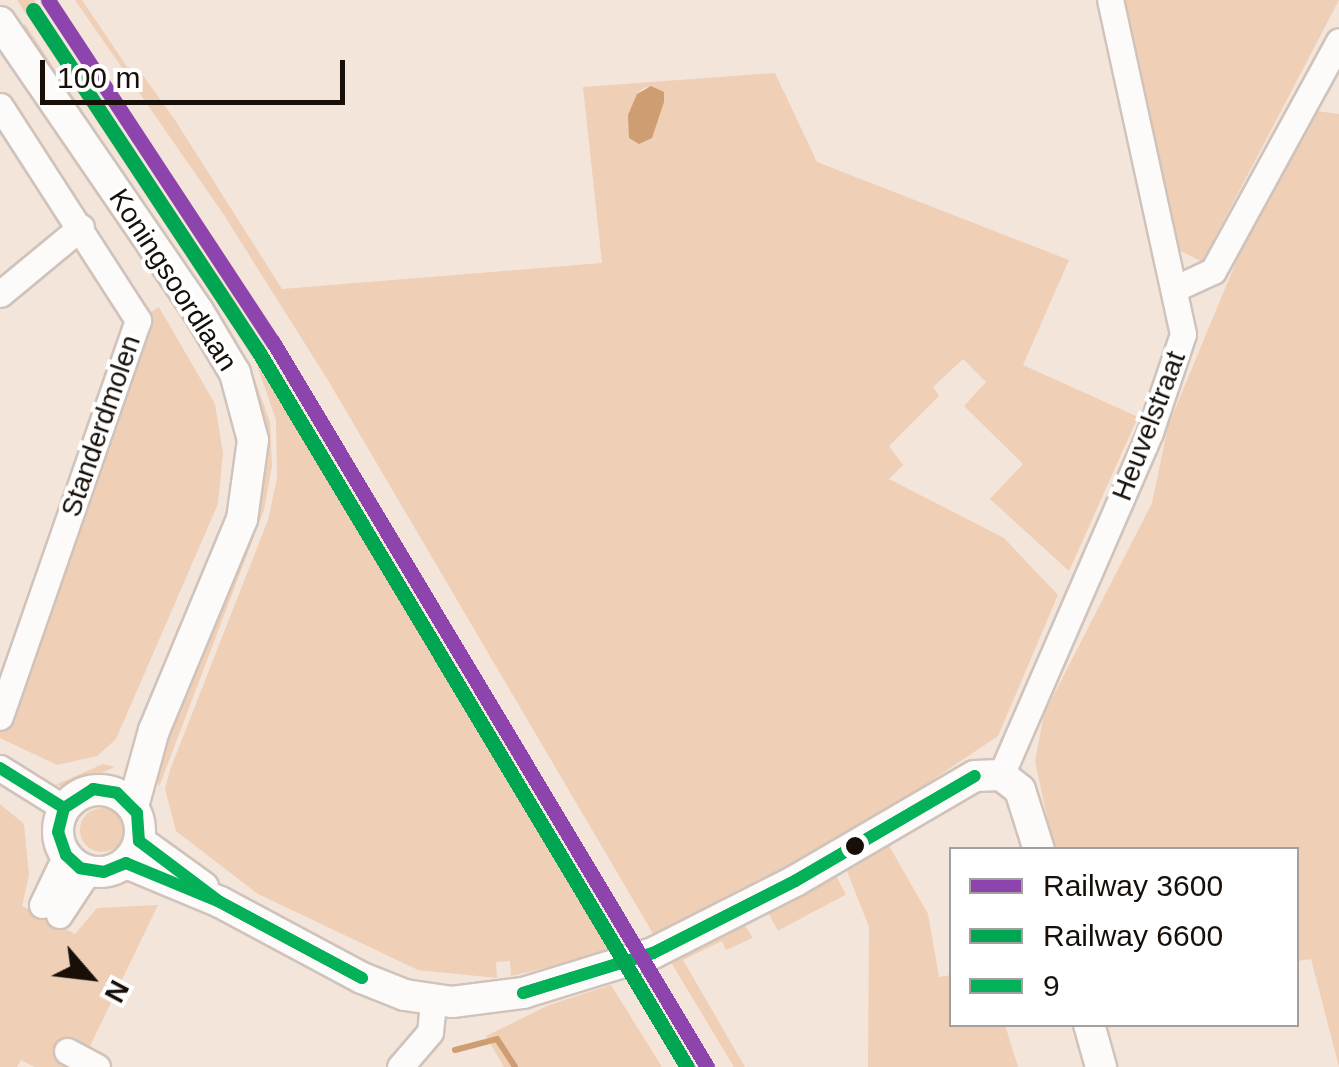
<!DOCTYPE html>
<style>
body{margin:0}
#map{position:relative;width:1339px;height:1067px;overflow:hidden;background:#f4e5da;font-family:Helvetica,sans-serif}
div>[style]{position:absolute}
.green>*{inset:0;background:#efcfb5;transform-origin:0 0}
.round{border-radius:50%}
.water>*{inset:0;background:#ce9e72}
.stream>*{height:6px;margin:-3px;padding:0 3px;transform-origin:3px;border-radius:3px;background:#ce9e72}
.roads{filter:drop-shadow(2px 0 #cfc3bb) drop-shadow(-2px 0 #cfc3bb) drop-shadow(0 2px #cfc3bb) drop-shadow(0 -2px #cfc3bb)}
.minor>*{height:25px;margin:-12.5px;padding:0 12.5px;transform-origin:12.5px;border-radius:12.5px;background:#fdfbf9}
.tertiary>*{height:30px;margin:-15px;padding:0 15px;transform-origin:15px;border-radius:15px;background:#fdfbf9}
.tertiary>.ring{margin:-15px;padding:0;box-sizing:content-box;background:none;border:30px solid #fdfbf9;border-radius:50%}
.bus-1>*{height:12px;margin:-6px;padding:0 6px;transform-origin:6px;border-radius:6px;background:#04b058}
.rail-1>*{height:15px;margin:-7.5px;padding:0 7.5px;transform-origin:7.5px;border-radius:7.5px;background:#8e44ad}
.rail-2>*{height:15px;margin:-7.5px;padding:0 7.5px;transform-origin:7.5px;border-radius:7.5px;background:#00a651}
.dots>*{width:28px;height:28px;translate:-50% -50%;box-sizing:border-box;border:5px solid #fff;border-radius:50%}
span{translate:-50% -50%;white-space:nowrap;text-align:center;line-height:1.15;-webkit-text-stroke:8px #fff;paint-order:stroke}
.street-label{font-size:28px;color:#180f08}
.legend{position:absolute;left:949px;top:847px;width:350px;height:180px;box-sizing:border-box;background:#fff;border:2px solid #a39f9c;margin:0;padding:12px 18px;list-style:none;font-size:30px;color:#180f08}
.legend li{display:flex;align-items:center;gap:20px;height:50px}
.legend b{width:50px;border:2px solid #a39f9c}
.north{position:absolute;left:40px;top:927px;width:100px;height:100px;-webkit-text-stroke:8px #fff;paint-order:stroke;rotate:118deg;font-size:28px;font-weight:700;line-height:40px;text-align:center;color:#180f08}
.north::after{content:'';display:block;margin:auto;width:35px;height:45px;background:#180f08;clip-path:polygon(50% 0,100% 100%,50% 72%,0 100%)}
.scale{position:absolute;left:40px;top:60px;width:305px;height:45px;box-sizing:border-box;border:5px solid #180f08;border-top:0;padding-left:12px;font-size:30px;line-height:35px;white-space:nowrap;color:#180f08;-webkit-text-stroke:8px #fff;paint-order:stroke}
</style>
<div id="map">
<div class="green">
<i style="clip-path:polygon(17px 0,34px 0,237px 304px,625px 949px,511px 976px,510px 961px,496px 962px,497px 978px,418px 970px,258px 894px,176px 831px,165px 789px,170px 770px,268px 520px,277px 478px,276px 420px,256px 362px)"></i>
<i style="clip-path:polygon(evenodd,75px 0,82px 0,132px 74px,142px 74px,175px 120px,282px 289px,602px 263px,583px 87px,775px 73px,817px 162px,1069px 260px,1023px 365px,1138px 417px,1069px 571px,990px 499px,1023px 464px,964px 406px,986px 382px,963px 359px,933px 387px,939px 396px,889px 446px,903px 465px,889px 479px,1004px 538px,1058px 595px,998px 736px,856px 831px,655px 937px,329px 382px,224px 215px,75px 0,645px 87px,664px 93px,653px 129px,637px 94px,645px 87px)"></i>
<i style="clip-path:polygon(1121px 0,1339px 0,1202px 262px,1175px 248px)"></i>
<i style="clip-path:polygon(25px 24px,248px 361px,270px 422px,272px 466px,264px 510px,159px 787px,155px 763px,261px 489px,265px 445px,17px 29px)"></i>
<i style="clip-path:polygon(1316px 111px,1339px 114px,1339px 1067px,1311px 959px,1297px 961px,1296px 850px,1054px 850px,1035px 761px,1044px 714px,1152px 503px,1168px 426px,1236px 262px)"></i>
<i style="clip-path:polygon(159px 307px,215px 404px,223px 453px,218px 504px,116px 739px,97px 756px,57px 765px,0 738px,0 730px,148px 314px)"></i>
<i style="clip-path:polygon(103px 764px,115px 767px,71px 787px,55px 785px)"></i>
<i style="clip-path:polygon(0 804px,24px 824px,29px 875px,22px 906px,75px 934px,97px 908px,158px 905px,80px 1067px,35px 1067px,21px 1060px,17px 1067px,0 1067px)"></i>
<i class="round" style="left:80px;top:808px;width:44px;height:44px"></i>
<i style="clip-path:polygon(888px 844px,928px 914px,939px 977px,951px 975px,952px 1024px,1005px 1025px,1018px 1067px,868px 1067px,869px 927px,847px 871px)"></i>
<i style="left:836px;top:876px;width:21px;height:77px;rotate:62deg"></i>
<i style="clip-path:polygon(744px 924px,753px 938px,726px 950px,722px 941px,683px 960px,745px 1067px,734px 1067px,669px 959px)"></i>
<i style="clip-path:polygon(638px 972px,647px 991px,694px 1067px,683px 1067px,640px 999px,633px 977px)"></i>
<i style="clip-path:polygon(611px 985px,662px 1067px,504px 1067px,486px 1036px,549px 1005px)"></i>
</div>
<div class="water">
<i style="clip-path:polygon(651px 86px,664px 92px,664px 102px,652px 138px,639px 144px,629px 138px,628px 115px,637px 94px)"></i>
</div>
<div class="stream">
<i style="left:455px;top:1050px;width:43px;rotate:-14.7deg"></i>
<i style="left:497px;top:1039px;width:33px;rotate:57deg"></i>
</div>
<div class="roads">
<div class="minor">
<i style="left:0;top:106px;width:255px;rotate:57.2deg"></i>
<i style="left:138px;top:320px;width:420px;rotate:109.2deg"></i>
<i style="left:1174px;top:289px;width:43px;rotate:-24.8deg"></i>
<i style="left:1213px;top:271px;width:262px;rotate:-61.3deg"></i>
<i style="left:0;top:294px;width:105px;rotate:-39.6deg"></i>
<i style="left:0;top:768px;width:75px;rotate:32deg"></i>
<i style="left:1001px;top:775px;width:374px;rotate:-66.5deg"></i>
<i style="left:1150px;top:432px;width:103px;rotate:-71.4deg"></i>
<i style="left:1183px;top:334px;width:342px;rotate:-102.3deg"></i>
<i style="left:42px;top:905px;width:55px;rotate:-64.4deg"></i>
<i style="left:59px;top:915px;width:53px;rotate:-56.6deg"></i>
<i style="left:67px;top:1051px;width:34px;rotate:28deg"></i>
<i style="left:400px;top:1067px;width:46px;rotate:-49.4deg"></i>
<i style="left:430px;top:1032px;width:31px;rotate:-84deg"></i>
</div>
<div class="tertiary">
<i style="left:0;top:22px;width:350px;rotate:55.6deg"></i>
<i style="left:198px;top:311px;width:72px;rotate:59.2deg"></i>
<i style="left:235px;top:373px;width:69px;rotate:75deg"></i>
<i style="left:253px;top:440px;width:80px;rotate:97.9deg"></i>
<i style="left:242px;top:519px;width:229px;rotate:112.6deg"></i>
<i style="left:154px;top:730px;width:79px;rotate:105.4deg"></i>
<i class="ring" style="left:58px;top:790px;width:52px;height:52px"></i>
<i style="left:139px;top:841px;width:79px;rotate:35.7deg"></i>
<i style="left:126px;top:863px;width:102px;rotate:22.5deg"></i>
<i style="left:220px;top:902px;width:161px;rotate:28.2deg"></i>
<i style="left:362px;top:978px;width:46px;rotate:21.6deg"></i>
<i style="left:405px;top:995px;width:48px;rotate:8.5deg"></i>
<i style="left:452px;top:1002px;width:72px;rotate:-7.2deg"></i>
<i style="left:523px;top:993px;width:136px;rotate:-17.1deg"></i>
<i style="left:653px;top:953px;width:159px;rotate:-26.9deg"></i>
<i style="left:795px;top:881px;width:208px;rotate:-30.3deg"></i>
<i style="left:975px;top:776px;width:26px;rotate:-2deg"></i>
<i style="left:1001px;top:775px;width:24px;rotate:38deg"></i>
<i style="left:1020px;top:790px;width:63px;rotate:72.4deg"></i>
<i style="left:1089px;top:1024px;width:45px;rotate:74.4deg"></i>
</div>
</div>
<div class="bus-1">
<i style="left:0;top:768px;width:75px;rotate:32deg"></i>
<i style="left:93px;top:789px;width:24px;rotate:9deg"></i>
<i style="left:117px;top:793px;width:28px;rotate:45deg"></i>
<i style="left:137px;top:813px;width:28px;rotate:86deg"></i>
<i style="left:139px;top:841px;width:101px;rotate:37deg"></i>
<i style="left:220px;top:902px;width:102px;rotate:-157.5deg"></i>
<i style="left:126px;top:863px;width:24px;rotate:158deg"></i>
<i style="left:104px;top:872px;width:24px;rotate:-171deg"></i>
<i style="left:80px;top:868px;width:19px;rotate:-137deg"></i>
<i style="left:66px;top:855px;width:24px;rotate:-109deg"></i>
<i style="left:58px;top:832px;width:25px;rotate:-76deg"></i>
<i style="left:64px;top:808px;width:35px;rotate:-33deg"></i>
<i style="left:795px;top:881px;width:208px;rotate:-30.3deg"></i>
<i style="left:795px;top:881px;width:208px;rotate:-30.3deg"></i>
<i style="left:220px;top:902px;width:161px;rotate:28.2deg"></i>
<i style="left:220px;top:902px;width:161px;rotate:28.2deg"></i>
<i style="left:653px;top:953px;width:159px;rotate:-26.9deg"></i>
<i style="left:653px;top:953px;width:159px;rotate:-26.9deg"></i>
<i style="left:523px;top:993px;width:136px;rotate:-17.1deg"></i>
<i style="left:523px;top:993px;width:136px;rotate:-17.1deg"></i>
</div>
<div class="rail-1">
<i style="left:48px;top:0;width:409px;rotate:56.7deg"></i>
<i style="left:273px;top:342px;width:845px;rotate:59.09deg"></i>
</div>
<div class="rail-2">
<i style="left:33px;top:10px;width:409px;rotate:56.6deg"></i>
<i style="left:258px;top:351px;width:835px;rotate:59.07deg"></i>
</div>
<div class="dots">
<i style="left:855px;top:846px;background:#180f08"></i>
</div>
<div class="street-label">
<span style="left:173px;top:280px;rotate:57deg">Koningsoordlaan</span>
<span style="left:101px;top:426px;rotate:-71deg">Standerdmolen</span>
<span style="left:1149px;top:426px;rotate:-69deg">Heuvelstraat</span>
</div>
<ul class="legend">
<li><b style="height:12px;background:#8e44ad"></b>Railway 3600</li>
<li><b style="height:12px;background:#00a651"></b>Railway 6600</li>
<li><b style="height:12px;background:#04b058"></b>9</li>
</ul>
<div class="north">N</div>
<div class="scale">100 m</div>
</div>
